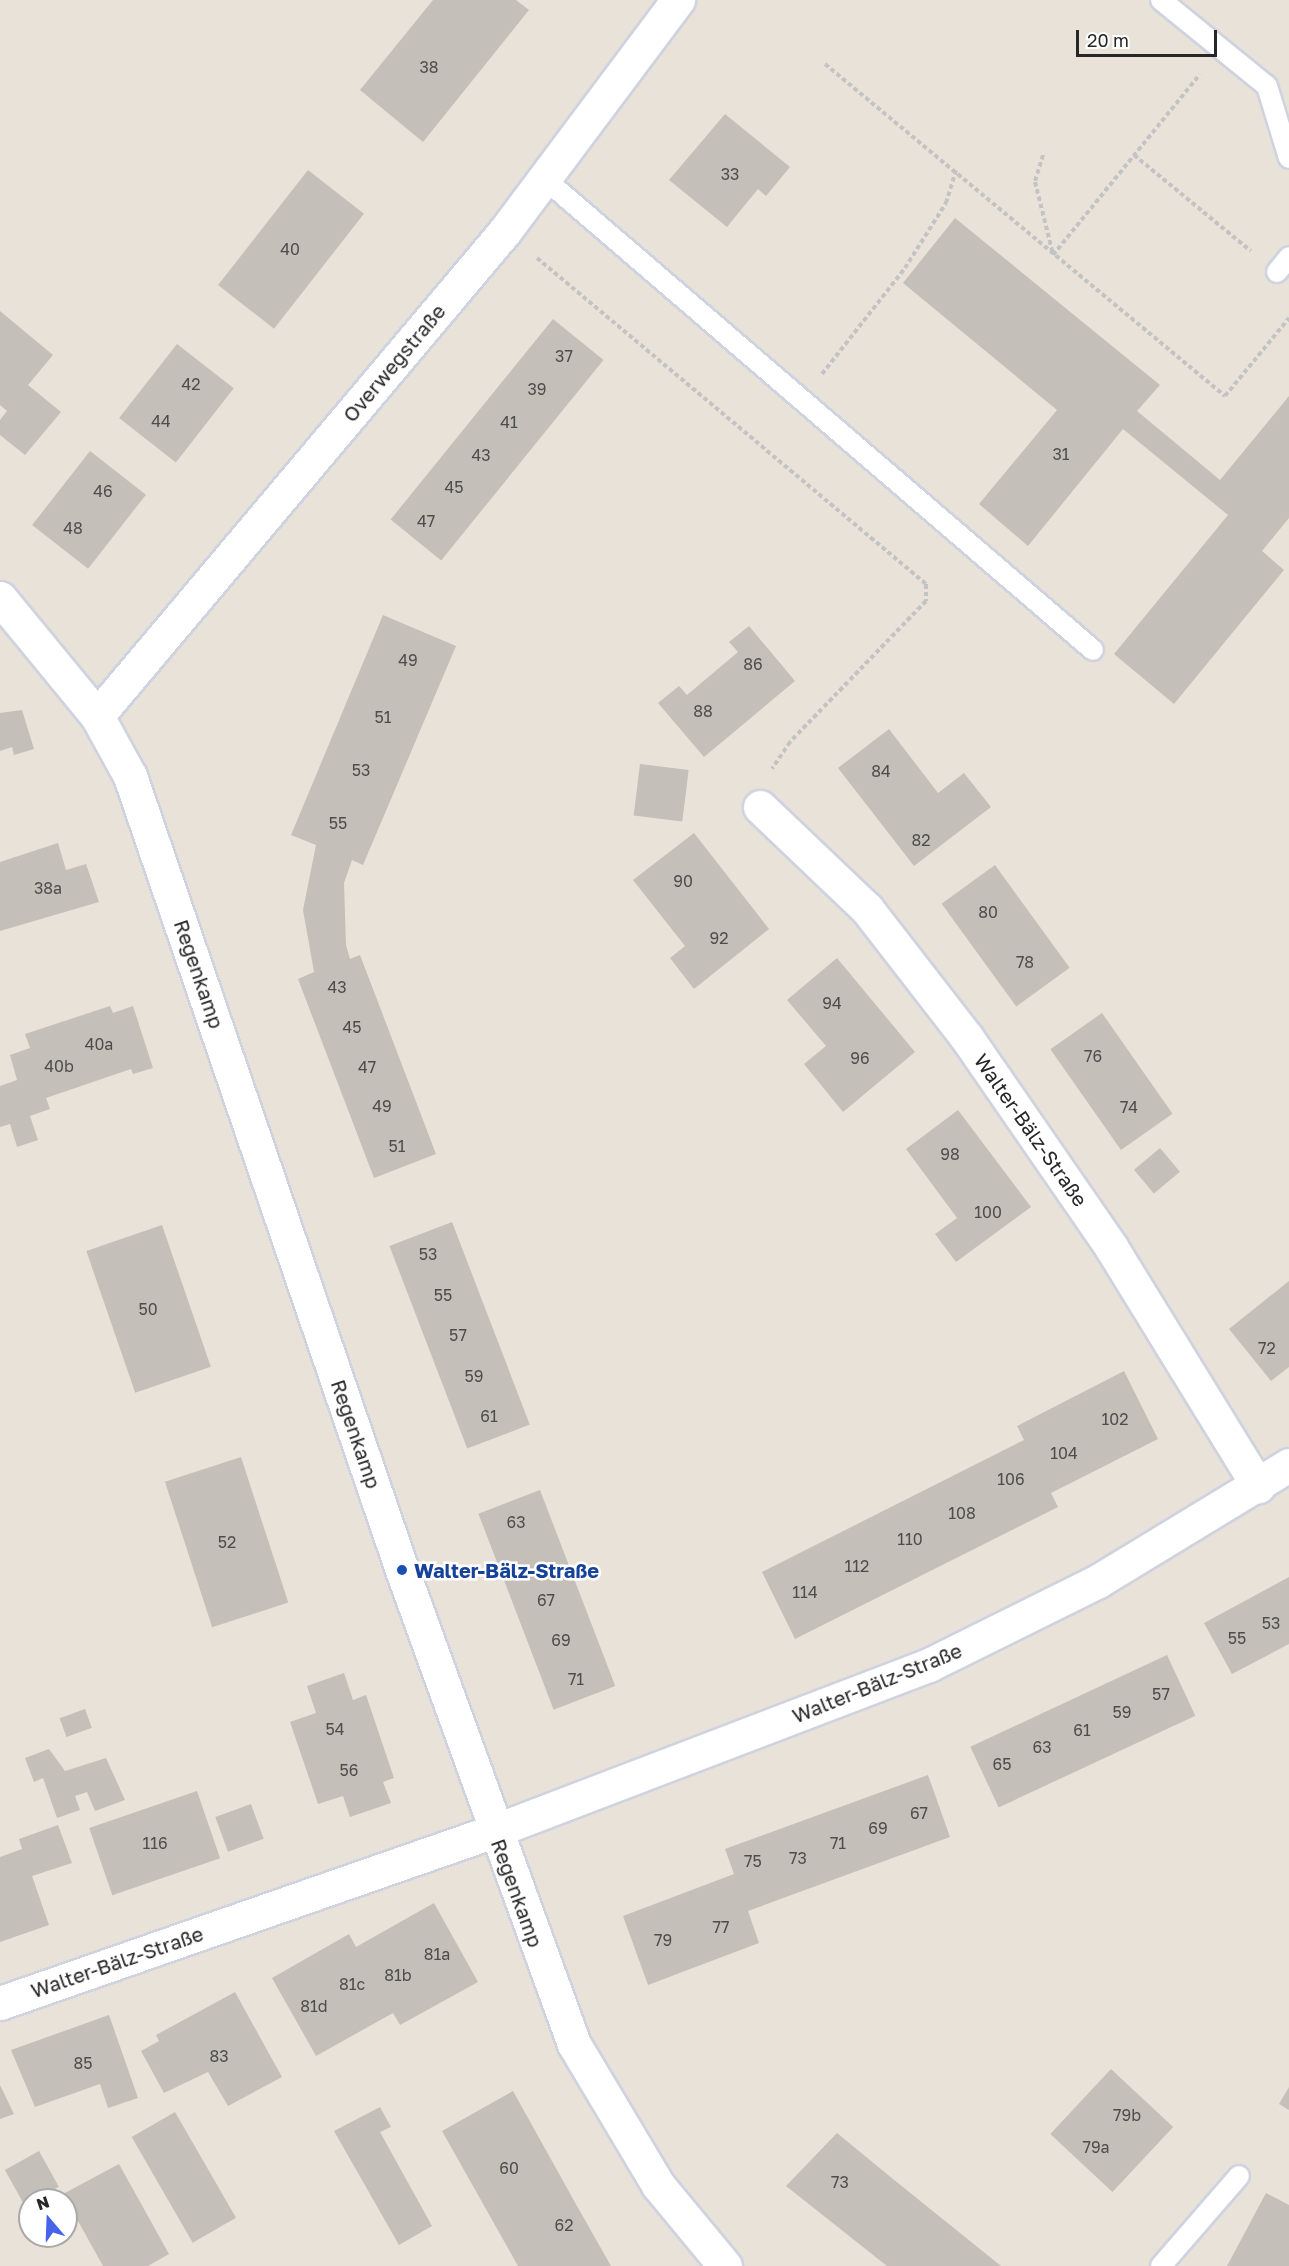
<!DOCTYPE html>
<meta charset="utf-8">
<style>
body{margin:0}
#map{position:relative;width:1289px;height:2266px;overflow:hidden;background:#e9e2d9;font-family:"Golos Text",sans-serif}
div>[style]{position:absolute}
.building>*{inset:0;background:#c4bfb9;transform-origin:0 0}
.path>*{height:4px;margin-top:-2px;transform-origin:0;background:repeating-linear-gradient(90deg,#c3c3c3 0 4.5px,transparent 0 7.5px)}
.roads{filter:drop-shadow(2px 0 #cfd2df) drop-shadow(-2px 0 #cfd2df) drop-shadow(0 2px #cfd2df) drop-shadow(0 -2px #cfd2df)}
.lane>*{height:20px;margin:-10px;padding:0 10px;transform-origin:10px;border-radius:10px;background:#fff}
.street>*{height:33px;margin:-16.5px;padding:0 16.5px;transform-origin:16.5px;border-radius:16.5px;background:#fff}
.dots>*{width:16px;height:16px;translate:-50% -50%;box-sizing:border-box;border:3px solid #fff;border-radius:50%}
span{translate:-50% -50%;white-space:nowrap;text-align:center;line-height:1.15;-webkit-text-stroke:5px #fff;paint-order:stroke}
.number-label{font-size:16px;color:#4e4d4c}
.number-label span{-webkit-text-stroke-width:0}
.street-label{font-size:20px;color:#272727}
.transit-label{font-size:20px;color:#164399;font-weight:700}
.left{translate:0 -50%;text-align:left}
.north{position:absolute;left:18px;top:2188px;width:60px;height:60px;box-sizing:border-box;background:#fff;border:2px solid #a9a9a9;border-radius:50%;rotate:341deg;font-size:16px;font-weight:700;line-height:24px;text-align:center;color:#272727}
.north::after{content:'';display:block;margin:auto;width:21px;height:27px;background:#4564ea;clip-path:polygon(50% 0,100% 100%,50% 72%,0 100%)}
.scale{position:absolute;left:1076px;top:30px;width:141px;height:27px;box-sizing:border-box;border:3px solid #272727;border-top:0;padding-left:8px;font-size:18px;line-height:21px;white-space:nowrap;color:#272727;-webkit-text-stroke:4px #fff;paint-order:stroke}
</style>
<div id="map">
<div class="building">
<i style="clip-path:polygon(433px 0,516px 0,529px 10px,423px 142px,360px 90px)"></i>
<i style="clip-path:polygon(725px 114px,790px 167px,766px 196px,758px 189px,727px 227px,669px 180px)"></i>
<i style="left:308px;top:170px;width:71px;height:146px;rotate:38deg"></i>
<i style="clip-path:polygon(955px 218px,1160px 385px,1137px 411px,1220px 480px,1289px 396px,1289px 518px,1262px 551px,1284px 570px,1174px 704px,1114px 654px,1228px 515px,1123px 429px,1028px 546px,979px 504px,1057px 410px,903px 283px)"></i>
<i style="clip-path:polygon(0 311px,53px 355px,28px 385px,61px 412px,25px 455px,0 435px,0 420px,7px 411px,0 405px)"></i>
<i style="left:553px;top:319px;width:65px;height:258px;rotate:39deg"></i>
<i style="left:177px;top:344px;width:72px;height:94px;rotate:38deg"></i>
<i style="left:90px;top:451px;width:71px;height:94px;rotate:38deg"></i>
<i style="clip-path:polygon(383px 615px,456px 646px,363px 865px,352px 860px,344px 883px,346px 945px,350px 959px,360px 955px,436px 1154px,374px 1178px,298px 979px,314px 972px,303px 910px,316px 845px,291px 835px)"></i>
<i style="clip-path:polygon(749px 626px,795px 681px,704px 757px,658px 703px,679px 686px,687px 695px,738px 652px,729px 642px)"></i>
<i style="clip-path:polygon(22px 710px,34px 749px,14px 755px,12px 747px,0 751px,0 713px)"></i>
<i style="clip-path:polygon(889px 729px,938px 793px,964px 773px,991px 807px,914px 866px,838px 768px)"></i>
<i style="left:640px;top:764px;width:49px;height:52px;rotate:7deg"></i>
<i style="clip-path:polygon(694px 833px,769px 929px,694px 989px,670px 958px,685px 946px,633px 880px)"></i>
<i style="clip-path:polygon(58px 843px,66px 870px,86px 864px,99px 902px,0 931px,0 862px)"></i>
<i style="left:995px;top:865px;width:127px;height:66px;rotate:54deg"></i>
<i style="clip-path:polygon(837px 958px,915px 1052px,843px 1112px,804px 1064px,826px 1046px,787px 1000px)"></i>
<i style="clip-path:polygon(110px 1006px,113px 1013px,133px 1006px,153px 1068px,133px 1074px,131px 1069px,46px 1098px,50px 1109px,30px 1116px,38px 1140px,17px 1147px,10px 1124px,0 1127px,0 1086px,17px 1080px,10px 1055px,30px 1048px,25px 1034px)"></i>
<i style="left:1102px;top:1013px;width:123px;height:63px;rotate:55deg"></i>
<i style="clip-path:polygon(958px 1110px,1031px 1207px,956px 1262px,935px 1234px,957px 1218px,906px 1149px)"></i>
<i style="left:1160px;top:1148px;width:31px;height:34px;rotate:50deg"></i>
<i style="left:452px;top:1222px;width:217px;height:67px;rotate:69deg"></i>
<i style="left:162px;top:1225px;width:150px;height:80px;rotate:71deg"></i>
<i style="clip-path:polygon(1289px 1281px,1289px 1367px,1271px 1381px,1229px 1329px)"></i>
<i style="clip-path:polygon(1124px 1371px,1158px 1439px,1051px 1493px,1058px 1507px,795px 1639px,762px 1572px,1024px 1440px,1017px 1426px)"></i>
<i style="left:241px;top:1457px;width:153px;height:80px;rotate:72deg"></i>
<i style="left:540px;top:1490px;width:210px;height:66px;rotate:69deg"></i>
<i style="clip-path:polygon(1289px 1577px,1289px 1644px,1232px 1674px,1204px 1623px)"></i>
<i style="left:1167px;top:1655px;width:67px;height:217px;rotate:65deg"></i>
<i style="clip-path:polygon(344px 1673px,353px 1700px,366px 1695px,394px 1778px,383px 1782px,391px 1803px,350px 1817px,343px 1796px,318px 1804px,290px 1722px,316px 1713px,307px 1686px)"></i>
<i style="left:85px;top:1709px;width:20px;height:27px;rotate:70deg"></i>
<i style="clip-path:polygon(49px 1749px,65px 1771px,106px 1758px,125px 1800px,95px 1811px,87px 1792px,75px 1796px,80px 1810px,57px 1818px,43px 1778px,34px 1782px,25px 1758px)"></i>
<i style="clip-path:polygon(928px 1775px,950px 1837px,748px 1911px,759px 1943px,648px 1985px,623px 1916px,734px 1874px,725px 1849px)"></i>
<i style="left:197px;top:1791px;width:71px;height:114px;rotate:71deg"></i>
<i style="left:251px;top:1804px;width:37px;height:38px;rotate:70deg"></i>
<i style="clip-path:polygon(58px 1825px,72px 1863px,32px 1876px,49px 1925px,0 1942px,0 1857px,22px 1849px,19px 1839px)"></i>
<i style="clip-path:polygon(434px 1903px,478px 1982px,400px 2025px,393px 2013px,316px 2056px,272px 1978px,349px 1934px,356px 1947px)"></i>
<i style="clip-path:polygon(235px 1992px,282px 2077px,228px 2106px,208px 2072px,164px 2093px,141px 2051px,159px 2041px,156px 2035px)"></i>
<i style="clip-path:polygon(109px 2015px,138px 2098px,108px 2108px,100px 2084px,35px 2107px,11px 2050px)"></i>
<i style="left:1111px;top:2069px;width:85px;height:89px;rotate:43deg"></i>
<i style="clip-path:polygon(0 2085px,14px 2114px,0 2119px)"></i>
<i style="clip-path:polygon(1289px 2087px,1289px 2110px,1279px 2104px)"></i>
<i style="clip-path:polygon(513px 2091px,577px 2206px,611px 2266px,518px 2266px,442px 2131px)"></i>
<i style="clip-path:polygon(380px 2107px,391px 2127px,380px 2132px,432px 2226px,399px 2245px,334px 2131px)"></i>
<i style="left:175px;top:2112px;width:122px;height:50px;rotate:60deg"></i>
<i style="clip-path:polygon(837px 2133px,893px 2179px,1001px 2266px,887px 2266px,786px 2186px)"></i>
<i style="left:39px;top:2151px;width:41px;height:39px;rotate:61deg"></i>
<i style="clip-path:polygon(119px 2164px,169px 2254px,148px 2266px,103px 2266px,63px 2194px)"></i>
<i style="clip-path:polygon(1266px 2193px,1289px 2205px,1289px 2266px,1227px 2266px)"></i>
</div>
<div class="path">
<i style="left:825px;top:64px;width:520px;rotate:39.69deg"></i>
<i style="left:1225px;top:396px;width:101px;rotate:-50.6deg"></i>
<i style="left:1043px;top:155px;width:28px;rotate:107deg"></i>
<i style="left:1035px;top:182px;width:74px;rotate:76deg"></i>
<i style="left:1134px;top:155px;width:151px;rotate:39.4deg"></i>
<i style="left:1053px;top:255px;width:233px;rotate:-50.9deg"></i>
<i style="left:537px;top:258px;width:508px;rotate:39.96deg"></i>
<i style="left:926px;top:584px;width:17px;rotate:90deg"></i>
<i style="left:926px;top:601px;width:196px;rotate:134deg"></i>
<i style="left:790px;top:742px;width:32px;rotate:124deg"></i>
<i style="left:822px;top:374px;width:135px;rotate:-51.9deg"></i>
<i style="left:905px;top:268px;width:77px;rotate:-57.8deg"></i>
<i style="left:946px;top:203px;width:34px;rotate:-73deg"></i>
</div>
<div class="roads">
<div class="lane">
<i style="left:1161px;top:0;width:136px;rotate:39.1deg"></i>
<i style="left:1267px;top:86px;width:75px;rotate:73deg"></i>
<i style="left:546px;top:180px;width:721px;rotate:40.67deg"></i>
<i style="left:1277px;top:272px;width:19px;rotate:-51deg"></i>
<i style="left:1161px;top:2266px;width:119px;rotate:-49.1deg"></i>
</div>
<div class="street">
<i style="left:0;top:598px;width:153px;rotate:50.6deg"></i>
<i style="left:97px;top:716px;width:68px;rotate:61.2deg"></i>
<i style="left:130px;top:776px;width:839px;rotate:71.09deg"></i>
<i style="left:402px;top:1570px;width:504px;rotate:70.06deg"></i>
<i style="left:574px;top:2044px;width:164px;rotate:59.2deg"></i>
<i style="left:658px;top:2185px;width:105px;rotate:50.4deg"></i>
<i style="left:97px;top:716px;width:634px;rotate:-49.93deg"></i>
<i style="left:505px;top:231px;width:289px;rotate:-53.2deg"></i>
<i style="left:760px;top:807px;width:148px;rotate:43.6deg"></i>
<i style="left:867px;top:909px;width:163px;rotate:52.2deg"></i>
<i style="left:967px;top:1038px;width:254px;rotate:55.4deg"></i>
<i style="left:1111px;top:1247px;width:281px;rotate:58.4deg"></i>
<i style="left:0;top:2003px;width:523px;rotate:-19.2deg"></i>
<i style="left:494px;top:1831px;width:466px;rotate:-20.9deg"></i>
<i style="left:929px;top:1665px;width:189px;rotate:-26.4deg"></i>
<i style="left:1098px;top:1581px;width:223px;rotate:-31.3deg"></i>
</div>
</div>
<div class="dots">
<i style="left:402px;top:1570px;background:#1a4fb4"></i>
</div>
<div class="number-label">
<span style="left:429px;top:67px">38</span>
<span style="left:730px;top:174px">33</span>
<span style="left:290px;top:249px">40</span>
<span style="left:564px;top:356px">37</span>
<span style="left:191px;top:384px">42</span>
<span style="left:537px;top:389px">39</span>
<span style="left:161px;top:421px">44</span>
<span style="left:509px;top:422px">41</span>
<span style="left:1061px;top:454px">31</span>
<span style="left:481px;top:455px">43</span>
<span style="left:454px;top:487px">45</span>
<span style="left:103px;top:491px">46</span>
<span style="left:426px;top:521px">47</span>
<span style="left:73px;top:528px">48</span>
<span style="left:408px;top:660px">49</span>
<span style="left:753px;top:664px">86</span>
<span style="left:703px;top:711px">88</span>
<span style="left:383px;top:717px">51</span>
<span style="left:361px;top:770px">53</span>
<span style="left:881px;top:771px">84</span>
<span style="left:338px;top:823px">55</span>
<span style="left:921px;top:840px">82</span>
<span style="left:683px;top:881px">90</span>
<span style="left:48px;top:888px">38a</span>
<span style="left:988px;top:912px">80</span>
<span style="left:719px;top:938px">92</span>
<span style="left:1025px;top:962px">78</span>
<span style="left:337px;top:987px">43</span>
<span style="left:832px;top:1003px">94</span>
<span style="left:352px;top:1027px">45</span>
<span style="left:99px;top:1044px">40a</span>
<span style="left:1093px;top:1056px">76</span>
<span style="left:860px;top:1058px">96</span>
<span style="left:59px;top:1066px">40b</span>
<span style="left:367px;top:1067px">47</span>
<span style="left:382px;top:1106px">49</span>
<span style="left:1129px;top:1107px">74</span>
<span style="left:397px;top:1146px">51</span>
<span style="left:950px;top:1154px">98</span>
<span style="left:988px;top:1212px">100</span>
<span style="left:428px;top:1254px">53</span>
<span style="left:443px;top:1295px">55</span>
<span style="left:148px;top:1309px">50</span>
<span style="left:458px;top:1335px">57</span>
<span style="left:1267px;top:1348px">72</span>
<span style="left:474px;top:1376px">59</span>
<span style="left:489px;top:1416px">61</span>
<span style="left:1115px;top:1419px">102</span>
<span style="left:1064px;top:1453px">104</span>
<span style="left:1011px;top:1479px">106</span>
<span style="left:962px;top:1513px">108</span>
<span style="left:516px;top:1522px">63</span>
<span style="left:910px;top:1539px">110</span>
<span style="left:227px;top:1542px">52</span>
<span style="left:857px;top:1566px">112</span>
<span style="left:805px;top:1592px">114</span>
<span style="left:546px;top:1600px">67</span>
<span style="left:1271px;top:1623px">53</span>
<span style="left:1237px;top:1638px">55</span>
<span style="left:561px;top:1640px">69</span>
<span style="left:576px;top:1679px">71</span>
<span style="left:1161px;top:1694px">57</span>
<span style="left:1122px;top:1712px">59</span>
<span style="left:335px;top:1729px">54</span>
<span style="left:1082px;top:1730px">61</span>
<span style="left:1042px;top:1747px">63</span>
<span style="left:1002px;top:1764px">65</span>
<span style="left:349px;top:1770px">56</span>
<span style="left:919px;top:1813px">67</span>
<span style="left:878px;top:1828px">69</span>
<span style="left:155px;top:1843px">116</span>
<span style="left:838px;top:1843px">71</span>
<span style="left:798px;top:1858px">73</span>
<span style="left:753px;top:1861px">75</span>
<span style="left:721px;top:1927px">77</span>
<span style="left:663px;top:1940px">79</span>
<span style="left:437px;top:1954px">81a</span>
<span style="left:398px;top:1975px">81b</span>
<span style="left:352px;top:1984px">81c</span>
<span style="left:314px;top:2006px">81d</span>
<span style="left:219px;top:2056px">83</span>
<span style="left:83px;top:2063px">85</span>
<span style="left:1127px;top:2115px">79b</span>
<span style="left:1096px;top:2147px">79a</span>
<span style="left:509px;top:2168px">60</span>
<span style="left:840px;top:2182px">73</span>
<span style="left:564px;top:2225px">62</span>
</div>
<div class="street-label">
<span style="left:394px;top:363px;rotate:-50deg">Overwegstraße</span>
<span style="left:199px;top:974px;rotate:71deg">Regenkamp</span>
<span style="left:1031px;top:1130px;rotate:55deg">Walter-Bälz-Straße</span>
<span style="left:356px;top:1434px;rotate:71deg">Regenkamp</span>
<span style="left:877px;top:1683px;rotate:-22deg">Walter-Bälz-Straße</span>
<span style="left:517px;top:1893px;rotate:70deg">Regenkamp</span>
<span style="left:117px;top:1962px;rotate:-19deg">Walter-Bälz-Straße</span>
</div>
<div class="transit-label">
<span class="left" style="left:414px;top:1570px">Walter-Bälz-Straße</span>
</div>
<div class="north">N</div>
<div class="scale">20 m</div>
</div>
